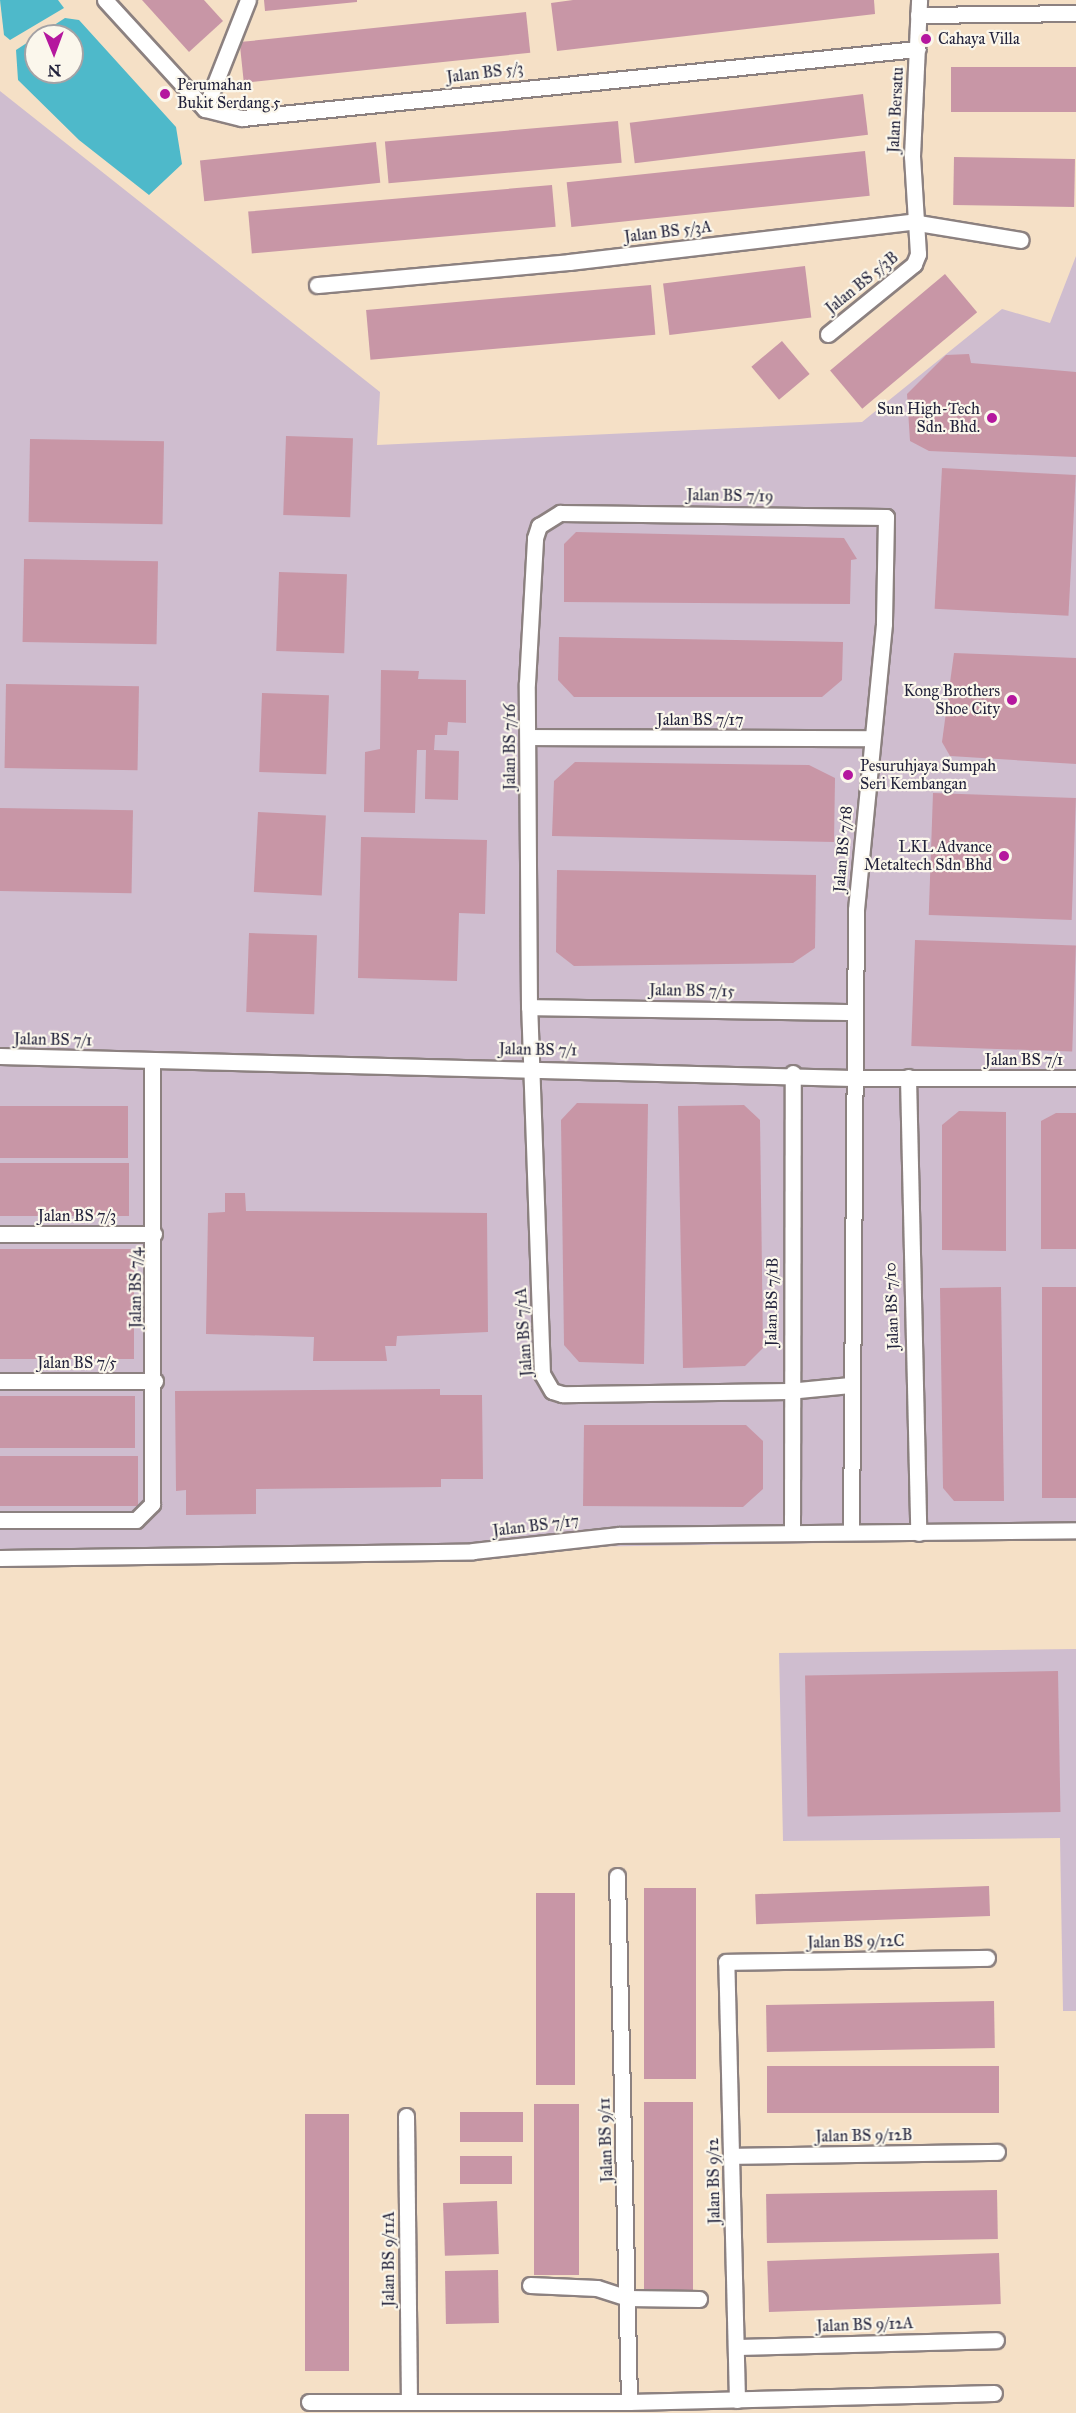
<!DOCTYPE html>
<style>
body{margin:0}
#map{position:relative;width:1076px;height:2413px;overflow:hidden;background:#f5e0c6;font-family:"IM FELL Great Primer",serif}
div>[style]{position:absolute}
.industrial>*{inset:0;background:#cfbdcf}
.water>*{inset:0;background:#4eb9ca}
.building>*{inset:0;background:#c896a6;transform-origin:0 0}
.roads{filter:drop-shadow(2px 0 #8c8180) drop-shadow(-2px 0 #8c8180) drop-shadow(0 2px #8c8180) drop-shadow(0 -2px #8c8180)}
.minor>*{height:15px;margin:-7.5px;padding:0 7.5px;transform-origin:7.5px;border-radius:7.5px;background:#fff}
.dots>*{width:16px;height:16px;translate:-50% -50%;box-sizing:border-box;border:3px solid #fbf7ec;border-radius:50%}
span{translate:-50% -50%;white-space:nowrap;text-align:center;line-height:1.15;-webkit-text-stroke:4.5px #fbf7ec;paint-order:stroke}
.poi-label{font-size:16px;color:#22223b}
.left{translate:0 -50%;text-align:left}
.right{translate:-100% -50%;text-align:right}
.street-label{font-size:16px;color:#22223b}
.north{position:absolute;left:24px;top:24px;width:60px;height:60px;box-sizing:border-box;background:#fbf7ec;border:2px solid #a4a2a5;border-radius:50%;rotate:179deg;font-size:16px;font-weight:700;line-height:24px;text-align:center;color:#22223b}
.north::after{content:'';display:block;margin:auto;width:21px;height:27px;background:#b5179e;clip-path:polygon(50% 0,100% 100%,50% 72%,0 100%)}
</style>
<div id="map">
<div class="industrial">
<i style="clip-path:polygon(0 91px,380px 392px,377px 445px,862px 422px,1002px 309px,1050px 323px,1076px 256px,1076px 1539px,0 1556px)"></i>
<i style="clip-path:polygon(1076px 1649px,1076px 2011px,1063px 2011px,1060px 1838px,783px 1841px,779px 1653px)"></i>
</div>
<div class="water">
<i style="clip-path:polygon(0 0,58px 0,64px 8px,10px 40px,4px 35px)"></i>
<i style="clip-path:polygon(evenodd,65px 18px,79px 20px,176px 127px,182px 164px,149px 195px,79px 140px,18px 80px,16px 50px,65px 18px,36px 36px,72px 36px,72px 72px,36px 72px,36px 36px)"></i>
</div>
<div class="building">
<i style="clip-path:polygon(142px 0,204px 0,223px 21px,189px 52px)"></i>
<i style="clip-path:polygon(264px 0,357px 0,357px 2px,265px 11px)"></i>
<i style="clip-path:polygon(573px 0,874px 0,875px 14px,557px 51px,551px 3px)"></i>
<i style="left:526px;top:12px;width:41px;height:288px;rotate:84deg"></i>
<i style="left:951px;top:67px;width:125px;height:45px"></i>
<i style="left:863px;top:94px;width:41px;height:235px;rotate:83deg"></i>
<i style="left:618px;top:121px;width:42px;height:234px;rotate:85deg"></i>
<i style="left:376px;top:142px;width:41px;height:177px;rotate:84deg"></i>
<i style="left:865px;top:151px;width:45px;height:300px;rotate:84deg"></i>
<i style="left:954px;top:157px;width:121px;height:48px;rotate:1deg"></i>
<i style="left:552px;top:185px;width:42px;height:305px;rotate:85deg"></i>
<i style="left:805px;top:266px;width:52px;height:143px;rotate:83deg"></i>
<i style="left:945px;top:274px;width:50px;height:150px;rotate:50deg"></i>
<i style="left:651px;top:285px;width:50px;height:286px;rotate:85deg"></i>
<i style="left:782px;top:341px;width:43px;height:40px;rotate:50deg"></i>
<i style="clip-path:polygon(969px 354px,971px 363px,1076px 372px,1076px 457px,929px 451px,910px 441px,907px 394px,946px 355px)"></i>
<i style="left:286px;top:436px;width:67px;height:79px;rotate:2deg"></i>
<i style="left:30px;top:439px;width:134px;height:83px;rotate:1deg"></i>
<i style="left:942px;top:468px;width:134px;height:141px;rotate:3deg"></i>
<i style="clip-path:polygon(576px 532px,844px 538px,857px 559px,851px 560px,850px 604px,564px 602px,564px 544px)"></i>
<i style="left:24px;top:559px;width:134px;height:83px;rotate:1deg"></i>
<i style="left:279px;top:572px;width:68px;height:79px;rotate:2deg"></i>
<i style="clip-path:polygon(559px 637px,843px 642px,842px 680px,822px 697px,574px 697px,558px 680px)"></i>
<i style="clip-path:polygon(954px 653px,1076px 658px,1076px 764px,950px 756px,942px 742px)"></i>
<i style="clip-path:polygon(381px 670px,419px 671px,418px 679px,466px 680px,466px 723px,448px 722px,447px 735px,435px 735px,434px 750px,459px 751px,458px 800px,425px 799px,426px 750px,417px 750px,415px 813px,364px 812px,365px 752px,380px 749px)"></i>
<i style="left:6px;top:684px;width:133px;height:84px;rotate:1deg"></i>
<i style="left:262px;top:693px;width:67px;height:79px;rotate:2deg"></i>
<i style="clip-path:polygon(575px 762px,809px 765px,835px 778px,834px 842px,552px 836px,554px 781px)"></i>
<i style="left:933px;top:793px;width:143px;height:122px;rotate:2deg"></i>
<i style="left:0;top:808px;width:133px;height:83px;rotate:1deg"></i>
<i style="left:258px;top:812px;width:68px;height:80px;rotate:3deg"></i>
<i style="clip-path:polygon(361px 837px,487px 840px,485px 914px,459px 913px,457px 981px,358px 978px)"></i>
<i style="clip-path:polygon(557px 870px,816px 875px,815px 948px,793px 963px,574px 966px,556px 952px)"></i>
<i style="left:249px;top:933px;width:68px;height:79px;rotate:2deg"></i>
<i style="left:915px;top:940px;width:161px;height:106px;rotate:2deg"></i>
<i style="clip-path:polygon(577px 1103px,648px 1104px,644px 1364px,579px 1362px,564px 1345px,561px 1120px)"></i>
<i style="clip-path:polygon(744px 1105px,760px 1120px,763px 1348px,745px 1366px,683px 1368px,678px 1106px)"></i>
<i style="left:0;top:1106px;width:128px;height:52px"></i>
<i style="clip-path:polygon(959px 1111px,1006px 1112px,1006px 1251px,942px 1250px,942px 1125px)"></i>
<i style="clip-path:polygon(1056px 1113px,1076px 1113px,1076px 1249px,1041px 1249px,1041px 1121px)"></i>
<i style="left:0;top:1163px;width:129px;height:53px"></i>
<i style="clip-path:polygon(225px 1193px,245px 1193px,246px 1211px,487px 1213px,488px 1332px,397px 1336px,396px 1346px,385px 1346px,387px 1361px,313px 1361px,314px 1337px,206px 1334px,208px 1213px,225px 1212px)"></i>
<i style="left:0;top:1249px;width:134px;height:110px"></i>
<i style="clip-path:polygon(1001px 1287px,1004px 1501px,954px 1501px,943px 1488px,940px 1288px)"></i>
<i style="left:1076px;top:1287px;width:211px;height:34px;rotate:90deg"></i>
<i style="clip-path:polygon(440px 1389px,440px 1395px,482px 1395px,483px 1479px,441px 1479px,441px 1487px,256px 1489px,256px 1514px,186px 1515px,186px 1490px,176px 1491px,175px 1391px)"></i>
<i style="left:0;top:1396px;width:135px;height:52px"></i>
<i style="clip-path:polygon(584px 1425px,746px 1425px,763px 1441px,763px 1489px,743px 1507px,583px 1506px)"></i>
<i style="left:138px;top:1456px;width:50px;height:138px;rotate:90deg"></i>
<i style="left:1058px;top:1671px;width:141px;height:253px;rotate:89deg"></i>
<i style="left:989px;top:1886px;width:30px;height:234px;rotate:88deg"></i>
<i style="left:644px;top:1888px;width:52px;height:191px"></i>
<i style="left:536px;top:1893px;width:39px;height:192px"></i>
<i style="left:994px;top:2001px;width:47px;height:228px;rotate:89deg"></i>
<i style="left:999px;top:2066px;width:47px;height:232px;rotate:90deg"></i>
<i style="left:644px;top:2102px;width:49px;height:189px"></i>
<i style="left:534px;top:2104px;width:45px;height:171px"></i>
<i style="left:523px;top:2112px;width:30px;height:63px;rotate:90deg"></i>
<i style="left:305px;top:2114px;width:44px;height:257px"></i>
<i style="left:512px;top:2156px;width:28px;height:52px;rotate:90deg"></i>
<i style="left:997px;top:2190px;width:49px;height:231px;rotate:89deg"></i>
<i style="left:497px;top:2201px;width:53px;height:54px;rotate:88deg"></i>
<i style="left:999px;top:2253px;width:51px;height:232px;rotate:88deg"></i>
<i style="left:498px;top:2270px;width:53px;height:53px;rotate:89deg"></i>
</div>
<div class="roads">
<div class="minor">
<i style="left:105px;top:0;width:148px;rotate:47.5deg"></i>
<i style="left:205px;top:109px;width:38px;rotate:14deg"></i>
<i style="left:242px;top:118px;width:679px;rotate:-5.84deg"></i>
<i style="left:918px;top:15px;width:158px;rotate:-0.7deg"></i>
<i style="left:205px;top:109px;width:117px;rotate:-68.5deg"></i>
<i style="left:317px;top:285px;width:253px;rotate:-5.2deg"></i>
<i style="left:569px;top:262px;width:345px;rotate:-6.7deg"></i>
<i style="left:912px;top:222px;width:110px;rotate:9.4deg"></i>
<i style="left:828px;top:334px;width:111px;rotate:-39.1deg"></i>
<i style="left:914px;top:264px;width:11px;rotate:-68deg"></i>
<i style="left:918px;top:254px;width:98px;rotate:-93.5deg"></i>
<i style="left:912px;top:156px;width:156px;rotate:-87.4deg"></i>
<i style="left:528px;top:737px;width:343px;rotate:0.2deg"></i>
<i style="left:529px;top:1007px;width:326px;rotate:0.9deg"></i>
<i style="left:0;top:1056px;width:852px;rotate:1.48deg"></i>
<i style="left:852px;top:1078px;width:224px"></i>
<i style="left:908px;top:1077px;width:456px;rotate:88.7deg"></i>
<i style="left:0;top:1234px;width:154px"></i>
<i style="left:0;top:1381px;width:155px"></i>
<i style="left:850px;top:1385px;width:62px;rotate:174.5deg"></i>
<i style="left:788px;top:1391px;width:226px;rotate:179.2deg"></i>
<i style="left:562px;top:1394px;width:10px;rotate:-163deg"></i>
<i style="left:552px;top:1391px;width:20px;rotate:-120deg"></i>
<i style="left:542px;top:1374px;width:367px;rotate:-92deg"></i>
<i style="left:529px;top:1007px;width:324px;rotate:-90.4deg"></i>
<i style="left:527px;top:683px;width:145px;rotate:-86.8deg"></i>
<i style="left:535px;top:538px;width:13px;rotate:-72deg"></i>
<i style="left:539px;top:526px;width:25px;rotate:-32deg"></i>
<i style="left:560px;top:513px;width:326px;rotate:0.7deg"></i>
<i style="left:886px;top:517px;width:107px;rotate:91.1deg"></i>
<i style="left:884px;top:624px;width:287px;rotate:95.6deg"></i>
<i style="left:856px;top:910px;width:622px;rotate:90.46deg"></i>
<i style="left:0;top:1520px;width:136px"></i>
<i style="left:136px;top:1520px;width:23px;rotate:-45deg"></i>
<i style="left:152px;top:1504px;width:444px;rotate:-90deg"></i>
<i style="left:792px;top:1533px;width:460px;rotate:-89.9deg"></i>
<i style="left:0;top:1558px;width:473px;rotate:-0.8deg"></i>
<i style="left:473px;top:1551px;width:147px;rotate:-6.3deg"></i>
<i style="left:619px;top:1535px;width:457px;rotate:-0.6deg"></i>
<i style="left:617px;top:1876px;width:526px;rotate:88.69deg"></i>
<i style="left:406px;top:2116px;width:286px;rotate:89.4deg"></i>
<i style="left:731px;top:2156px;width:266px;rotate:-0.9deg"></i>
<i style="left:530px;top:2285px;width:67px;rotate:2.6deg"></i>
<i style="left:597px;top:2288px;width:32px;rotate:18deg"></i>
<i style="left:627px;top:2298px;width:72px;rotate:0.8deg"></i>
<i style="left:736px;top:2347px;width:260px;rotate:-1.5deg"></i>
<i style="left:737px;top:2400px;width:438px;rotate:-91.4deg"></i>
<i style="left:726px;top:1962px;width:261px;rotate:-0.9deg"></i>
<i style="left:309px;top:2402px;width:320px"></i>
<i style="left:629px;top:2402px;width:365px;rotate:-1.4deg"></i>
</div>
</div>
<div class="dots">
<i style="left:926px;top:39px;background:#b5179e"></i>
<i style="left:165px;top:94px;background:#b5179e"></i>
<i style="left:992px;top:418px;background:#b5179e"></i>
<i style="left:1012px;top:700px;background:#b5179e"></i>
<i style="left:848px;top:775px;background:#b5179e"></i>
<i style="left:1004px;top:856px;background:#b5179e"></i>
</div>
<div class="poi-label">
<span class="left" style="left:938px;top:39px">Cahaya Villa</span>
<span class="left" style="left:177px;top:94px">Perumahan<br>Bukit Serdang 5</span>
<span class="right" style="left:980px;top:418px">Sun High-Tech<br>Sdn. Bhd.</span>
<span class="right" style="left:1000px;top:700px">Kong Brothers<br>Shoe City</span>
<span class="left" style="left:860px;top:775px">Pesuruhjaya Sumpah<br>Seri Kembangan</span>
<span class="right" style="left:992px;top:856px">LKL Advance<br>Metaltech Sdn Bhd</span>
</div>
<div class="street-label">
<span style="left:485px;top:73px;rotate:-7deg">Jalan BS 5/3</span>
<span style="left:896px;top:110px;rotate:-87deg">Jalan Bersatu</span>
<span style="left:668px;top:232px;rotate:-7deg">Jalan BS 5/3A</span>
<span style="left:862px;top:283px;rotate:-39deg">Jalan BS 5/3B</span>
<span style="left:730px;top:496px;rotate:1deg">Jalan BS 7/19</span>
<span style="left:700px;top:720px">Jalan BS 7/17</span>
<span style="left:510px;top:747px;rotate:-90deg">Jalan BS 7/16</span>
<span style="left:843px;top:849px;rotate:-85deg">Jalan BS 7/18</span>
<span style="left:692px;top:991px;rotate:1deg">Jalan BS 7/15</span>
<span style="left:53px;top:1040px;rotate:1deg">Jalan BS 7/1</span>
<span style="left:538px;top:1050px;rotate:1deg">Jalan BS 7/1</span>
<span style="left:1024px;top:1060px">Jalan BS 7/1</span>
<span style="left:77px;top:1216px">Jalan BS 7/3</span>
<span style="left:136px;top:1288px;rotate:-90deg">Jalan BS 7/4</span>
<span style="left:772px;top:1302px;rotate:-89deg">Jalan BS 7/1B</span>
<span style="left:892px;top:1306px;rotate:-92deg">Jalan BS 7/10</span>
<span style="left:524px;top:1332px;rotate:-94deg">Jalan BS 7/1A</span>
<span style="left:77px;top:1363px">Jalan BS 7/5</span>
<span style="left:536px;top:1526px;rotate:-7deg">Jalan BS 7/17</span>
<span style="left:856px;top:1942px;rotate:-1deg">Jalan BS 9/12C</span>
<span style="left:864px;top:2136px;rotate:-1deg">Jalan BS 9/12B</span>
<span style="left:606px;top:2140px;rotate:-92deg">Jalan BS 9/11</span>
<span style="left:714px;top:2181px;rotate:-91deg">Jalan BS 9/12</span>
<span style="left:389px;top:2259px;rotate:-90deg">Jalan BS 9/11A</span>
<span style="left:865px;top:2325px;rotate:-2deg">Jalan BS 9/12A</span>
</div>
<div class="north">N</div>
</div>
